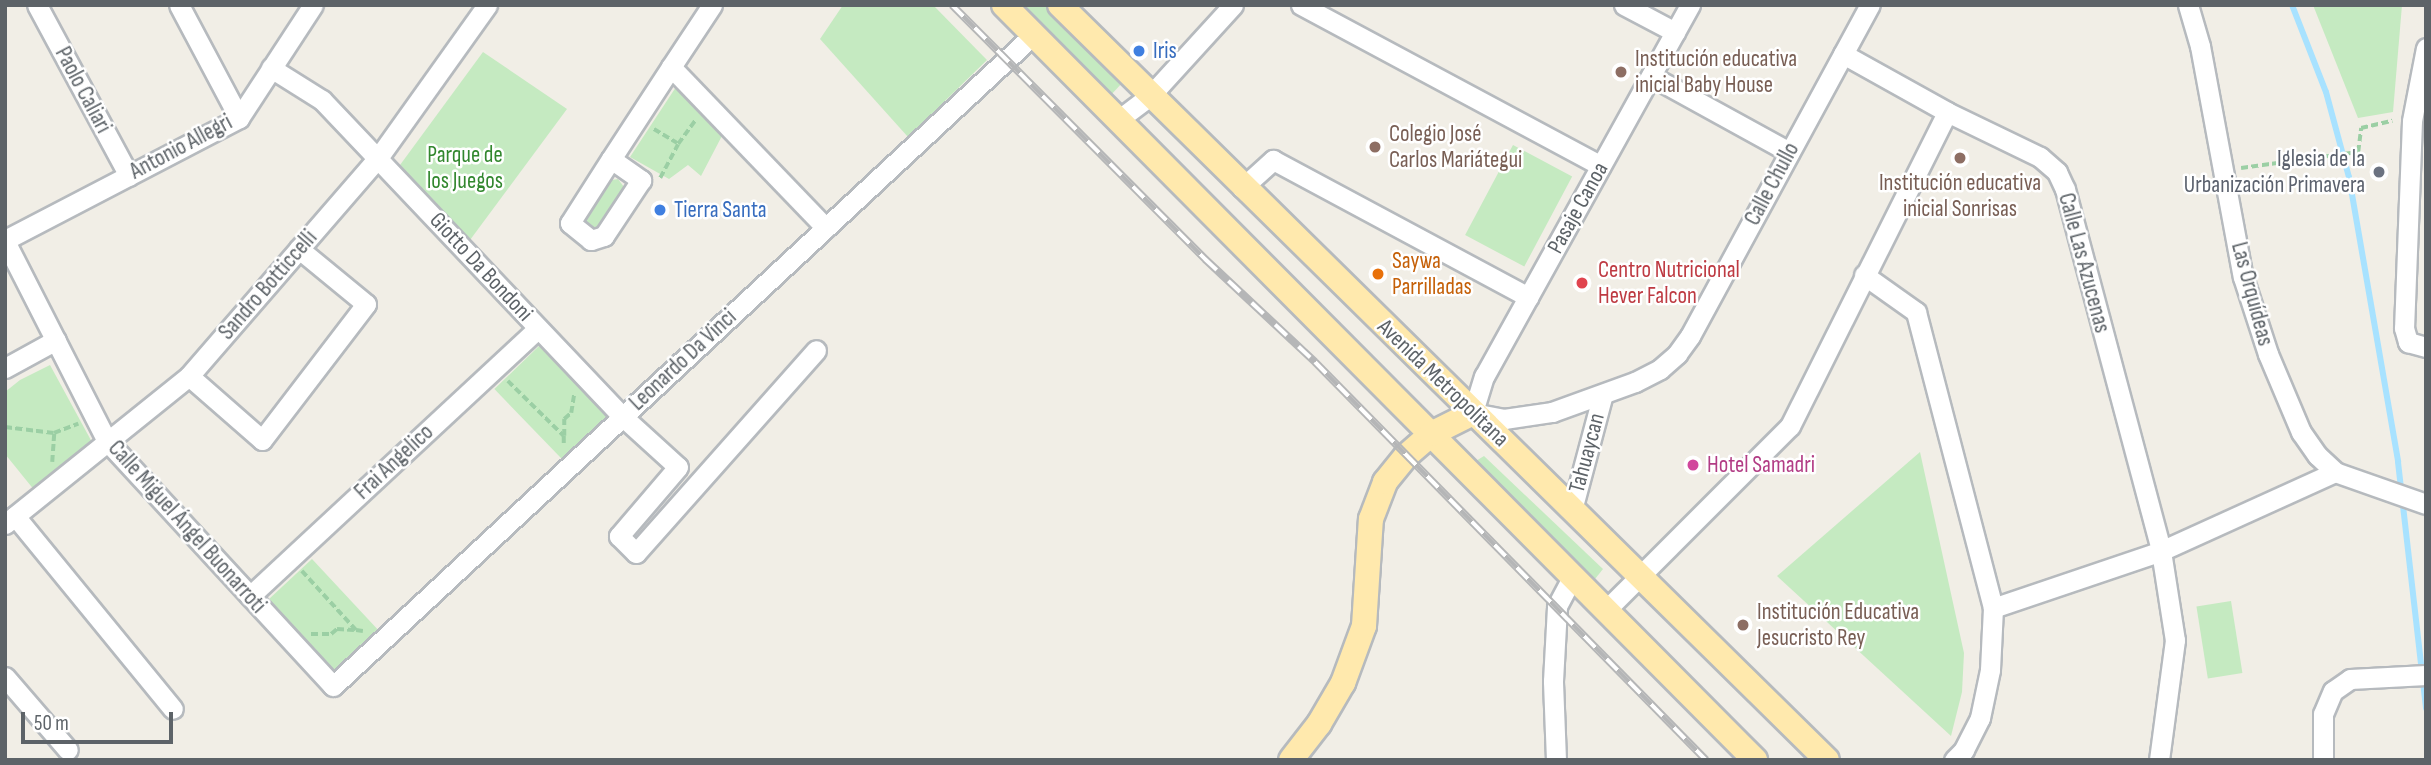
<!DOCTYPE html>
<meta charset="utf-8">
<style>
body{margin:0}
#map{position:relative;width:2431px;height:765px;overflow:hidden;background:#f1eee6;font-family:"Sofia Sans Condensed",sans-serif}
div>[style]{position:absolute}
.green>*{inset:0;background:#c5eac1;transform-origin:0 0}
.stream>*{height:6px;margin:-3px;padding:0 3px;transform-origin:3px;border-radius:3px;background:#a8e2ff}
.path>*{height:3.5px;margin-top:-1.75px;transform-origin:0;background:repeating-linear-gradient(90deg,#9bcfa4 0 7px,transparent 0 10.5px)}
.roads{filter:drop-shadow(2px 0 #b6babe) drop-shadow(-2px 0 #b6babe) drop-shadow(0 2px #b6babe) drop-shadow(0 -2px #b6babe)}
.minor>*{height:19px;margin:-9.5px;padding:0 9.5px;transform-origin:9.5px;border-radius:9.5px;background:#fff}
.major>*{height:24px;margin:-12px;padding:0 12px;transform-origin:12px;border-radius:12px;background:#ffe9ad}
.rail>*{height:8px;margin-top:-4px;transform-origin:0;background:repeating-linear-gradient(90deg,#fff 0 16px,#b5b6b7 0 32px);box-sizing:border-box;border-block:2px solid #b5b6b7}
.dots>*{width:19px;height:19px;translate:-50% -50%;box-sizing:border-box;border:4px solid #fff;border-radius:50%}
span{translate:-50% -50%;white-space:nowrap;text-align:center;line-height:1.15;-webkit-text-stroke:5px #fff;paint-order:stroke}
.shop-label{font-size:23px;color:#366cbe}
.left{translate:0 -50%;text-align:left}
.education-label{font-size:23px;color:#785e54}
.street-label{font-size:23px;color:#5d6368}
.park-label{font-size:23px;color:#32872e}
.worship-label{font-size:23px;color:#5b616d}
.right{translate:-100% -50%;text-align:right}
.food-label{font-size:23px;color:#c56008}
.health-label{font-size:23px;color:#be3a42}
.hotel-label{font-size:23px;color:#b23c85}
.frame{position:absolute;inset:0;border:7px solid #5d6368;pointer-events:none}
.scale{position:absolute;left:21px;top:712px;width:152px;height:32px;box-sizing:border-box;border:4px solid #5d6368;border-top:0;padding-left:9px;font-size:21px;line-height:24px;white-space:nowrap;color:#5d6368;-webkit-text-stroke:5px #fff;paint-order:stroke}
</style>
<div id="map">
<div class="green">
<i style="clip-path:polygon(843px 5px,933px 5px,987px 60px,908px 137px,820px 39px)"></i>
<i style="clip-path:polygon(1021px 5px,1045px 5px,1123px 82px,1110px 96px)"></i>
<i style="clip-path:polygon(2313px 5px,2402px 5px,2393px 112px,2358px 118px)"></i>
<i style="clip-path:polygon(483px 52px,567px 109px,470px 240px,400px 165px)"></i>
<i style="clip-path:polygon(682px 86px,724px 132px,701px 176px,688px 165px,669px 179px,630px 157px,676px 87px)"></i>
<i style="left:1513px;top:145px;width:67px;height:102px;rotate:28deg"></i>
<i style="clip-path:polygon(618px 179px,624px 187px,598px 227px,591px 229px,586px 226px,585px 219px,612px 180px)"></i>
<i style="left:539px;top:346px;width:100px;height:62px;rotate:46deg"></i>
<i style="clip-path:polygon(50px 365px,93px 444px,35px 491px,5px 454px,5px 392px,20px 380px)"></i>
<i style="clip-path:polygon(1920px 452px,1964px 653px,1962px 692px,1951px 736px,1777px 576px)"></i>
<i style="clip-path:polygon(1484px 456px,1603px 569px,1595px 579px,1471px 464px)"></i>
<i style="left:312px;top:559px;width:96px;height:62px;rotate:47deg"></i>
<i style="left:2231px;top:601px;width:73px;height:35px;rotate:81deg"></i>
</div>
<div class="stream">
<i style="left:2292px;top:5px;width:93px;rotate:68.7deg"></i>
<i style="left:2326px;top:92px;width:88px;rotate:74.9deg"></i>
<i style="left:2349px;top:177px;width:289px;rotate:80.2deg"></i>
<i style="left:2398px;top:462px;width:248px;rotate:83.5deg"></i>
</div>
<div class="path">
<i style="left:654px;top:129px;width:27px;rotate:31deg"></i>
<i style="left:2241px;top:168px;width:118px;rotate:-7.8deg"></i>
<i style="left:2358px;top:152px;width:24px;rotate:-83deg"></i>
<i style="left:2361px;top:128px;width:32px;rotate:-13deg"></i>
<i style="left:660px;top:178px;width:38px;rotate:-62deg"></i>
<i style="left:678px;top:144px;width:31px;rotate:-54deg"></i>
<i style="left:508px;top:381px;width:78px;rotate:44.5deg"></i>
<i style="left:564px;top:436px;width:8px;rotate:90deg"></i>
<i style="left:5px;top:427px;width:49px;rotate:7deg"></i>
<i style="left:54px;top:433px;width:26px;rotate:-21deg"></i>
<i style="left:564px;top:436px;width:17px;rotate:-90deg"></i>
<i style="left:564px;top:419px;width:9px;rotate:-41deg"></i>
<i style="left:571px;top:413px;width:20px;rotate:-81deg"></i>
<i style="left:52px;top:462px;width:29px;rotate:-86deg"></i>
<i style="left:302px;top:571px;width:80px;rotate:47.5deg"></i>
<i style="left:356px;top:630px;width:7px;rotate:8deg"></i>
<i style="left:311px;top:634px;width:20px"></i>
<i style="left:331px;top:634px;width:8px;rotate:-40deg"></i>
<i style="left:337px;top:629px;width:17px;rotate:3deg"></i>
</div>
<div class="roads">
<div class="minor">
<i style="left:37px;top:5px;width:194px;rotate:61.7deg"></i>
<i style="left:179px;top:5px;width:128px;rotate:62deg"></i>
<i style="left:1301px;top:5px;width:340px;rotate:28.2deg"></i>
<i style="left:1624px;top:5px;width:58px;rotate:27.9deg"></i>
<i style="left:1690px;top:5px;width:424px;rotate:119deg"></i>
<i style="left:1484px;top:376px;width:39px;rotate:107deg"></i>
<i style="left:1473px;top:413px;width:32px;rotate:11deg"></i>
<i style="left:1504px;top:419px;width:49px;rotate:-8.3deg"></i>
<i style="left:1552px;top:412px;width:88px;rotate:-19.9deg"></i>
<i style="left:1635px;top:382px;width:28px;rotate:-27deg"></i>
<i style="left:1660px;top:369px;width:23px;rotate:-41deg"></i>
<i style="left:1677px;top:354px;width:22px;rotate:-54deg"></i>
<i style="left:1690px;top:336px;width:377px;rotate:-61.5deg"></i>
<i style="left:2188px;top:5px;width:43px;rotate:73.7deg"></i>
<i style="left:2200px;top:46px;width:235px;rotate:79.5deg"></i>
<i style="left:2243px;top:277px;width:81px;rotate:72deg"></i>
<i style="left:2268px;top:354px;width:85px;rotate:67.1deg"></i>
<i style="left:2301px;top:432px;width:28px;rotate:55deg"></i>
<i style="left:2317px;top:455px;width:25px;rotate:43deg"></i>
<i style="left:2335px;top:472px;width:96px;rotate:19.4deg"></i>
<i style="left:2426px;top:48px;width:74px;rotate:100.9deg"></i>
<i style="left:2412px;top:121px;width:207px;rotate:92.2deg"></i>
<i style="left:2404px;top:328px;width:15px;rotate:74deg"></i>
<i style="left:2408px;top:342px;width:19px;rotate:16deg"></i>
<i style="left:1843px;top:54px;width:119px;rotate:29.1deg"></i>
<i style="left:1947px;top:112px;width:103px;rotate:25.8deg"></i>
<i style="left:2040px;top:157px;width:23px;rotate:41deg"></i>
<i style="left:2057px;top:172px;width:19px;rotate:65deg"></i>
<i style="left:2065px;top:189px;width:375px;rotate:75.1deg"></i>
<i style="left:2161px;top:551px;width:90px;rotate:81.1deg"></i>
<i style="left:2175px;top:640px;width:121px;rotate:97.6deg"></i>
<i style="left:671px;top:67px;width:223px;rotate:46.1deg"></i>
<i style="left:271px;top:68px;width:60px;rotate:32.1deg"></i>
<i style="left:322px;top:100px;width:437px;rotate:46.5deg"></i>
<i style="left:623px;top:417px;width:74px;rotate:42.3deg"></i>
<i style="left:678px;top:467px;width:91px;rotate:130.5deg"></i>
<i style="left:619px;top:536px;width:24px;rotate:45deg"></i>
<i style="left:636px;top:553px;width:271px;rotate:-48.4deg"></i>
<i style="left:1651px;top:76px;width:158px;rotate:28.8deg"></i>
<i style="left:1118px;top:120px;width:40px;rotate:-37deg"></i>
<i style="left:1150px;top:96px;width:123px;rotate:-47.6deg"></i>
<i style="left:611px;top:159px;width:37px;rotate:35deg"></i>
<i style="left:641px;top:180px;width:67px;rotate:123.5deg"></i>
<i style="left:604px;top:236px;width:14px;rotate:163deg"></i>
<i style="left:591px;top:240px;width:27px;rotate:-141deg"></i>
<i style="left:570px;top:223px;width:76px;rotate:-57.4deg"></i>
<i style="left:611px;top:159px;width:110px;rotate:-56.9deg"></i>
<i style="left:671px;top:67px;width:74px;rotate:-56.5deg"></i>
<i style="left:1242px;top:188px;width:42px;rotate:-42.1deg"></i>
<i style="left:1273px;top:160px;width:290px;rotate:28.2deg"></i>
<i style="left:5px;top:240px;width:264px;rotate:-27.5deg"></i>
<i style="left:239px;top:118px;width:135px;rotate:-56.8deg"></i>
<i style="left:5px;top:241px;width:225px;rotate:63deg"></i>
<i style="left:107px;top:441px;width:333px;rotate:47.3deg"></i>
<i style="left:333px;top:686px;width:956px;rotate:-42.92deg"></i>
<i style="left:1864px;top:275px;width:64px;rotate:35.4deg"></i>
<i style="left:1916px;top:312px;width:306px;rotate:75.4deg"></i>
<i style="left:1993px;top:608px;width:62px;rotate:92.8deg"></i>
<i style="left:1990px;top:670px;width:49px;rotate:101.8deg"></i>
<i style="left:1980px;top:718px;width:36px;rotate:117deg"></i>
<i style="left:1964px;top:750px;width:14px;rotate:135deg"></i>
<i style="left:5px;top:368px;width:58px;rotate:-28.8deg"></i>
<i style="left:189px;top:376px;width:97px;rotate:41.2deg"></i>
<i style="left:262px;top:440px;width:171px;rotate:-52.6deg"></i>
<i style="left:366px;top:304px;width:87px;rotate:-140.6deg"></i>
<i style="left:1572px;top:510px;width:117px;rotate:-75.1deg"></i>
<i style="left:15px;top:516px;width:249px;rotate:50.7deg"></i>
<i style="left:5px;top:524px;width:236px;rotate:-38.8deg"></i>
<i style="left:189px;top:376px;width:289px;rotate:-49.1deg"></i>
<i style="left:378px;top:158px;width:188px;rotate:-54.5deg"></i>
<i style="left:250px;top:596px;width:393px;rotate:-42.9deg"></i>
<i style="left:1993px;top:608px;width:177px;rotate:-18.7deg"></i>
<i style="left:2161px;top:551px;width:191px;rotate:-24.4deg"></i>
<i style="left:1606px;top:610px;width:260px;rotate:-45deg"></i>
<i style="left:1790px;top:426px;width:351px;rotate:-63.4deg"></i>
<i style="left:5px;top:677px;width:96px;rotate:49.2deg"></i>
<i style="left:1556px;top:760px;width:79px;rotate:-92.2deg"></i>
<i style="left:1553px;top:681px;width:75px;rotate:-86.9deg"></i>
<i style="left:1557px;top:606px;width:32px;rotate:-62deg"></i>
<i style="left:2323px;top:760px;width:46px;rotate:-90deg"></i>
<i style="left:2323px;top:714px;width:25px;rotate:-67deg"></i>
<i style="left:2333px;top:691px;width:21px;rotate:-35deg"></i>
<i style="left:2350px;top:679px;width:76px;rotate:-3deg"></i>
</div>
<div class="major">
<i style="left:1004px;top:5px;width:1065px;rotate:45.15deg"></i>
<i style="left:1060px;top:5px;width:1076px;rotate:44.55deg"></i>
<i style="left:1291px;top:760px;width:46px;rotate:-52.1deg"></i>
<i style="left:1319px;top:724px;width:48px;rotate:-59.7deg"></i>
<i style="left:1343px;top:683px;width:61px;rotate:-69.8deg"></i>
<i style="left:1364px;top:626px;width:107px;rotate:-86.3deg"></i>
<i style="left:1371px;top:519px;width:40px;rotate:-69deg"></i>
<i style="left:1385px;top:482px;width:33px;rotate:-51deg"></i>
<i style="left:1406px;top:456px;width:33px;rotate:-41deg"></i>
<i style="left:1431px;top:434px;width:47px;rotate:-26.6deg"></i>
</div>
</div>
<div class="rail">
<i style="left:952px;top:5px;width:359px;rotate:45.1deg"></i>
<i style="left:1205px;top:259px;width:151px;rotate:43.1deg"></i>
<i style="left:1315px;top:362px;width:558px;rotate:45.51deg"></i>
</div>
<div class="dots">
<i style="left:1139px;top:51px;background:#3f7fe0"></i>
<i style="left:1621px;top:72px;background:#8d6e63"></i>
<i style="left:1375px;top:147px;background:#8d6e63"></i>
<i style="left:1960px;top:158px;background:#8d6e63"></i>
<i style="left:2379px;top:172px;background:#6b7280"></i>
<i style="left:660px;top:210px;background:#3f7fe0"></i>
<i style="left:1378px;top:274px;background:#e8710a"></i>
<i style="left:1582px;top:283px;background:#e0444e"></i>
<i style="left:1693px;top:465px;background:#d1479c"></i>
<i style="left:1743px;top:625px;background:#8d6e63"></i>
</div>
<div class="shop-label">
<span class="left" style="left:1153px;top:51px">Iris</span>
<span class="left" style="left:674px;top:210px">Tierra Santa</span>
</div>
<div class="education-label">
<span class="left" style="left:1635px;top:72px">Institución educativa<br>inicial Baby House</span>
<span class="left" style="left:1389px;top:147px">Colegio José<br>Carlos Mariátegui</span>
<span style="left:1960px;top:196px">Institución educativa<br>inicial Sonrisas</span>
<span class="left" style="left:1757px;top:625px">Institución Educativa<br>Jesucristo Rey</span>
</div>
<div class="street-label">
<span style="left:83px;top:90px;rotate:62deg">Paolo Caliari</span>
<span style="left:181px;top:147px;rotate:-28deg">Antonio Allegri</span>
<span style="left:1772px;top:184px;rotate:-62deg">Calle Chullo</span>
<span style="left:1578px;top:208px;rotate:-61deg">Pasaje Canoa</span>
<span style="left:2084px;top:263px;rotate:75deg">Calle Las Azucenas</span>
<span style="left:481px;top:267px;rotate:47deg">Giotto Da Bondoni</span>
<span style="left:268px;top:285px;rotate:-49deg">Sandro Botticcelli</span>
<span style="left:2252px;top:294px;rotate:75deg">Las Orquídeas</span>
<span style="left:683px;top:360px;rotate:-43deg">Leonardo Da Vinci</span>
<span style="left:1443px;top:383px;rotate:44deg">Avenida Metropolitana</span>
<span style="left:1587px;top:453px;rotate:-75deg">Tahuaycan</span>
<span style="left:394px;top:462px;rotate:-43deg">Frai Angelico</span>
<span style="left:187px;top:527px;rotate:48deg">Calle Miguel Ángel Buonarroti</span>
</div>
<div class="park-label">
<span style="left:465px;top:168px">Parque de<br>los Juegos</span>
</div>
<div class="worship-label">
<span class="right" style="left:2365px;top:172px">Iglesia de la<br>Urbanización Primavera</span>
</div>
<div class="food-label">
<span class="left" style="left:1392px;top:274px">Saywa<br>Parrilladas</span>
</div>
<div class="health-label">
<span class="left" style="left:1598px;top:283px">Centro Nutricional<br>Hever Falcon</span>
</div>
<div class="hotel-label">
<span class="left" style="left:1707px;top:465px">Hotel Samadri</span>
</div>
<div class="frame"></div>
<div class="scale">50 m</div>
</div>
